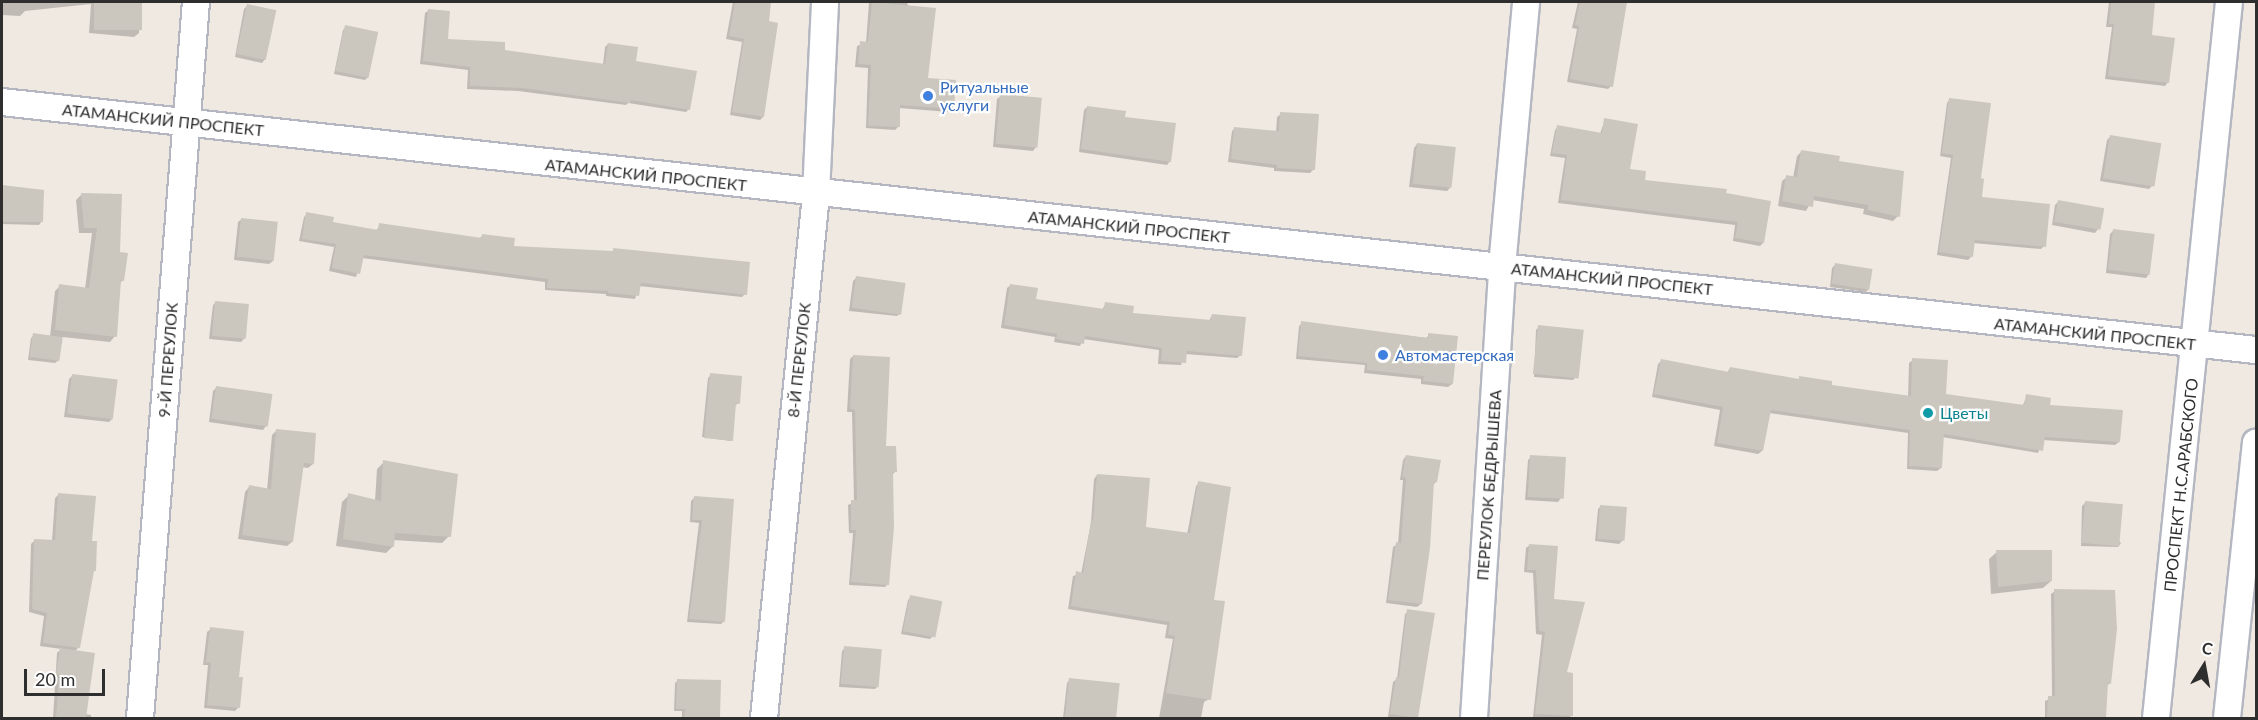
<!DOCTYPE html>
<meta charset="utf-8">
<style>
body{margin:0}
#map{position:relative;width:2258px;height:720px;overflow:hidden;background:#efe9e1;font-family:Lato,sans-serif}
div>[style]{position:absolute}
.shadow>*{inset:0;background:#0003}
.building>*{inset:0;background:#cbc7bf;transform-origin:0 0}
.roads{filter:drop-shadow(2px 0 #b4b7c1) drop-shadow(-2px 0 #b4b7c1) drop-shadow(0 2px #b4b7c1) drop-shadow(0 -2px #b4b7c1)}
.street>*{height:26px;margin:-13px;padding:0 13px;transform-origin:13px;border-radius:13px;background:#fff}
.dots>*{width:16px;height:16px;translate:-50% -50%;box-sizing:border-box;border:3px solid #fff;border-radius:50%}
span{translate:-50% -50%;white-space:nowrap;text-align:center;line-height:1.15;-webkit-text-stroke:4.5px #fff;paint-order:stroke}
.shop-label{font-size:16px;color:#366cbe}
.left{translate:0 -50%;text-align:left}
.street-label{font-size:16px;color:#2e2e2e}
.culture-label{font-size:16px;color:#0d838f}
.frame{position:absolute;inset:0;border:3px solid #2e2e2e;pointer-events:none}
.north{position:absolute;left:2174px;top:636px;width:60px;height:60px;-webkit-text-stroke:4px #fff;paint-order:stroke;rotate:11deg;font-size:16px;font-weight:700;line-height:24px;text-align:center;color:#2e2e2e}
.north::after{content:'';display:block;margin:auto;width:21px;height:27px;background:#2e2e2e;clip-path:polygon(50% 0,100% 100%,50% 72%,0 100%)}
.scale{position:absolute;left:24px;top:669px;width:81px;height:27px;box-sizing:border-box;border:3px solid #2e2e2e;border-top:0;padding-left:8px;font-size:18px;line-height:21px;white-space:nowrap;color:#2e2e2e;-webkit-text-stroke:4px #fff;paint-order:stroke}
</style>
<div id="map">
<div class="shadow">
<i style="clip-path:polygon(2px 2px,141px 2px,139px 33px,134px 37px,89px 33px,91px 4px,25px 11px,20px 16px,2px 15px)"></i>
<i style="clip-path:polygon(733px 2px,770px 2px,763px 117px,760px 120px,730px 115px,742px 42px,726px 39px)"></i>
<i style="clip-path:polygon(869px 2px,907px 2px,927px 80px,953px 108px,949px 112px,899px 108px,898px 127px,895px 130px,866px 128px,868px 68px,855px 67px,857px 46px,866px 43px)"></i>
<i style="clip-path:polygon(1578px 2px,1625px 2px,1611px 86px,1608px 89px,1567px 82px,1577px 29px,1572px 28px)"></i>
<i style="clip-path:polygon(2109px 2px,2154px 2px,2150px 37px,2168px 82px,2165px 86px,2105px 79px,2112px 27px,2106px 27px)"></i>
<i style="clip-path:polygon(247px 6px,265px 59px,262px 63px,235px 57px,244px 9px)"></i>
<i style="clip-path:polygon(429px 10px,446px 41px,503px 52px,603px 65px,605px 47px,608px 44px,635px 62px,689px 109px,686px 112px,628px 103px,626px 105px,518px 91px,467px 89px,468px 70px,420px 64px,425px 13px)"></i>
<i style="clip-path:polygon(346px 27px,368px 77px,365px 80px,334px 74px,343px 30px)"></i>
<i style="clip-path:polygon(1001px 96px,1036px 147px,1033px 151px,993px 147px,997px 99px)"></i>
<i style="clip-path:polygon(1950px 99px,1979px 180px,1980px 198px,2044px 246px,2041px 249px,1973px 243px,1971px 257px,1968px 260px,1937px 255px,1951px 158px,1940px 156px,1947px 103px)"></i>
<i style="clip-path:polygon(1087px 107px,1124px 118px,1170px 161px,1167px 165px,1079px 152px,1084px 110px)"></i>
<i style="clip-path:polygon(1281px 114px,1314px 169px,1310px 173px,1274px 171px,1274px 168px,1228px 162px,1232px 131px,1235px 128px,1276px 133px,1277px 117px)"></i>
<i style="clip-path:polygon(1605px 119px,1628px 171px,1644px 182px,1725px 195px,1763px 243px,1760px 246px,1733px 241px,1735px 225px,1558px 203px,1565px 158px,1550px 156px,1555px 130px,1558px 127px,1600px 134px)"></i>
<i style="clip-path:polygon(2111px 136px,2152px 186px,2149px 189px,2100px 181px,2107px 140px)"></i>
<i style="clip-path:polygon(1417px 144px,1450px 188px,1447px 191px,1409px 187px,1414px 148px)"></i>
<i style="clip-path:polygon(1802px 151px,1837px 162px,1898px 216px,1893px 221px,1863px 214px,1864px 209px,1812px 200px,1806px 211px,1778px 206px,1782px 181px,1787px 177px,1793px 178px,1797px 156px)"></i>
<i style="clip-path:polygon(2px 186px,43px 191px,42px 221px,39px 225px,2px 224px)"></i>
<i style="clip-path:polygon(81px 195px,119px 253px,123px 280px,119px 284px,115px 336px,110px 342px,62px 337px,59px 360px,55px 363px,28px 360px,31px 338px,34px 335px,50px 337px,55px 291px,60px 286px,85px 289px,92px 233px,79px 233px,76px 200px)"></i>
<i style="clip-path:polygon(2058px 202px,2098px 229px,2095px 233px,2052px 225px,2055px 205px)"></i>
<i style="clip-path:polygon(307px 214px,331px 223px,376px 231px,380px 225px,479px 239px,482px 236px,513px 247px,612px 252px,614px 250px,745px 294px,742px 297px,639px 286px,635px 299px,606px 296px,606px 294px,545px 290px,545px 282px,362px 258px,356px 277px,329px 271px,334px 247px,299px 241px,304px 217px)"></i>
<i style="clip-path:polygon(242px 219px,273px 261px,269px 264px,234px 260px,238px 222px)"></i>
<i style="clip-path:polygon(2113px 231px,2149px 274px,2146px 278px,2106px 273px,2110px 234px)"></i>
<i style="clip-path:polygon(1835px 265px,1869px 288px,1866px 292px,1830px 287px,1832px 268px)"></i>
<i style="clip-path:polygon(856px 278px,901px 313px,897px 316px,849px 311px,853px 281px)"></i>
<i style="clip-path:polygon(1011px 285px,1035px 300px,1102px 310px,1106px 303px,1131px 315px,1209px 321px,1212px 315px,1241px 355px,1237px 358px,1185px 354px,1181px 365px,1158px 364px,1159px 350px,1083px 339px,1080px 346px,1054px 342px,1055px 337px,1001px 328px,1007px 288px)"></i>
<i style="clip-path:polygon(216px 302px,244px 339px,241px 342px,209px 339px,213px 305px)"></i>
<i style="clip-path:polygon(1302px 323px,1426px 338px,1429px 335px,1452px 384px,1448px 387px,1421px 384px,1421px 379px,1364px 373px,1365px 365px,1296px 359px,1299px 326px)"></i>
<i style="clip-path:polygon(1539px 327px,1576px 377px,1573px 380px,1534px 377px,1536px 330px)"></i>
<i style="clip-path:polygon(853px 356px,884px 448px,896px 471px,892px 475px,888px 584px,885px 587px,849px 585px,853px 533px,849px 533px,848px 505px,854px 502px,852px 412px,847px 412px,850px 359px)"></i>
<i style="clip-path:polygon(1913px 360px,1945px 396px,2022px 407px,2027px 396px,2119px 442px,2115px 445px,2043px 440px,2038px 453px,1942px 437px,1941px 468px,1937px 471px,1907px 469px,1908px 433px,1769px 413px,1762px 451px,1758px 454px,1714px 446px,1720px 410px,1652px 397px,1658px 364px,1661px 361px,1727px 373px,1730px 368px,1797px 380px,1800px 378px,1830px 386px,1908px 398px,1909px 363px)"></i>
<i style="clip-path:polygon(711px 375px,738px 403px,734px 407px,731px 441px,702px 437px,708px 378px)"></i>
<i style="clip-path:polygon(72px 376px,112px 419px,109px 422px,64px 417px,69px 379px)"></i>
<i style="clip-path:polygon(216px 388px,266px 426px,263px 430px,209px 422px,213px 391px)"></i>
<i style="clip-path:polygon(277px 430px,313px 464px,308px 468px,302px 467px,292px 542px,287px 546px,238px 539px,245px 492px,249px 487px,267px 490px,272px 435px)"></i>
<i style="clip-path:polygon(1406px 456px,1436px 482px,1433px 485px,1421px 604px,1417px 607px,1386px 603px,1393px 547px,1398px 544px,1403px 480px,1400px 480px,1403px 460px)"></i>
<i style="clip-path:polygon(1531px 457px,1561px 498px,1558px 502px,1525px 500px,1528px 460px)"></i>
<i style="clip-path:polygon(384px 462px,449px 536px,442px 543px,393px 540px,393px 546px,386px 553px,336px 546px,342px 502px,349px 495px,375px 501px,377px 469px)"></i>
<i style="clip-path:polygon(1097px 475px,1145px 528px,1187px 535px,1196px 486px,1199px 483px,1212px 601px,1209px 699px,1204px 702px,1201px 718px,1159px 718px,1173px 639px,1165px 638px,1167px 625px,1068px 609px,1073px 576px,1081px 574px,1091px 523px,1094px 479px)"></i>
<i style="clip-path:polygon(58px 495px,91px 542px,92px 573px,78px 648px,74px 652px,85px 714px,91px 715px,91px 718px,53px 718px,57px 653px,61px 649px,40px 646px,44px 616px,29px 612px,31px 544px,34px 541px,52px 541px,55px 498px)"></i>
<i style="clip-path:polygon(695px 497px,732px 500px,724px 621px,721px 624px,687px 622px,699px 523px,690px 522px,691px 501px)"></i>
<i style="clip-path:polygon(2085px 503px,2121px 543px,2118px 547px,2081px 546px,2082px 506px)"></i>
<i style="clip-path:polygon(1601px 506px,1623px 540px,1619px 544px,1595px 541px,1598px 509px)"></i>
<i style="clip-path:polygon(1530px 545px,1552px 600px,1572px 715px,1569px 718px,1533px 717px,1542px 635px,1536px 634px,1533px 573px,1524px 572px,1526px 548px)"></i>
<i style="clip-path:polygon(1997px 552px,2051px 581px,2043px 588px,1991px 594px,1989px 559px)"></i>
<i style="clip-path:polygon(2055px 591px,2110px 683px,2107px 686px,2105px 718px,2045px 718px,2045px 701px,2052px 698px,2051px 594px)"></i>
<i style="clip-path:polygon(911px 597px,933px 636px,930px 639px,901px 634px,908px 600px)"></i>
<i style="clip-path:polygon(1408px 611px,1434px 614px,1417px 718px,1399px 718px,1388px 717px,1393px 682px,1397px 679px,1405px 614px)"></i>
<i style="clip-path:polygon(211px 629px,238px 678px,238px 708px,235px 711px,204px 708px,208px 665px,203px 665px,207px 632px)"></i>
<i style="clip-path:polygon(845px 648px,878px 686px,875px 689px,839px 687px,842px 651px)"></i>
<i style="clip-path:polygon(1070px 679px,1118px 684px,1115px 718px,1063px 718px,1067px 683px)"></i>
<i style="clip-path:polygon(678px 680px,719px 681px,720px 718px,682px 718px,682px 711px,674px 711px,675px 683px)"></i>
</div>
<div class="building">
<i style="left:94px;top:2px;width:48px;height:28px"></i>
<i style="clip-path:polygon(735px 2px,771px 2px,769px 21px,778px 23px,764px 117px,732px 112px,744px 39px,729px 36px)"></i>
<i style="clip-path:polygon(872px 2px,936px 8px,928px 78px,956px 80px,954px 109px,900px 105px,900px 127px,868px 126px,871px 65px,858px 64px,860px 41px,868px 42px)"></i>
<i style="clip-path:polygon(1580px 2px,1627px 2px,1613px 87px,1570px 79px,1579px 26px,1575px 25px)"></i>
<i style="clip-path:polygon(2111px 2px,2155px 2px,2152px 35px,2175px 38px,2169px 83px,2108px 76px,2114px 24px,2109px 24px)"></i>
<i style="left:247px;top:4px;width:30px;height:51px;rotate:12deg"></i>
<i style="clip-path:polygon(428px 9px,450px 11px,448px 39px,505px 42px,505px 50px,605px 64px,608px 43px,638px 47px,636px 61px,697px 71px,690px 110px,631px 100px,630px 103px,522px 88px,470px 86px,470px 67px,423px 61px)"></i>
<i style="left:345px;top:25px;width:34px;height:47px;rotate:12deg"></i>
<i style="left:1000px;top:94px;width:42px;height:50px;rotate:5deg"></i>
<i style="clip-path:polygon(1949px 98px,1991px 103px,1981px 178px,1984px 179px,1982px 197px,2050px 204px,2046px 247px,1975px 240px,1973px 257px,1939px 252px,1953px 155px,1942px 153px)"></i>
<i style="clip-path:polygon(1087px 106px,1126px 111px,1125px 117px,1176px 123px,1171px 162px,1081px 149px)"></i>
<i style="clip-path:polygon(1280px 112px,1319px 114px,1315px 170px,1277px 168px,1277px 165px,1231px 159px,1234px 127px,1279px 131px)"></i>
<i style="clip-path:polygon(1604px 118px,1638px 124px,1630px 169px,1646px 171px,1645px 180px,1727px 189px,1726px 193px,1771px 201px,1764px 243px,1735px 238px,1738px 222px,1561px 200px,1567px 155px,1552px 153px,1557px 125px,1602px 133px)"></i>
<i style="left:2110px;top:135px;width:52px;height:44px;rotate:9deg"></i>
<i style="left:1417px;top:143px;width:39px;height:41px;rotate:6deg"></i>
<i style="clip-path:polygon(1801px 150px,1840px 156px,1839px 161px,1904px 171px,1900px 217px,1868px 210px,1868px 205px,1814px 196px,1813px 207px,1782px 201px,1786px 175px,1797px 177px)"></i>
<i style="clip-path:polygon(2px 185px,44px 190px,43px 222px,2px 222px)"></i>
<i style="clip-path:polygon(81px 193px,122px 194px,120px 252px,128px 253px,124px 281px,121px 280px,117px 337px,55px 330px,59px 284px,89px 288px,97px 228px,84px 228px)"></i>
<i style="left:2058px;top:200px;width:47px;height:22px;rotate:10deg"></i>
<i style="clip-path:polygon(306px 212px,334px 217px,333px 222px,378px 230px,379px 223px,482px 238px,482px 234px,515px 238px,514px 246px,613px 251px,613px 248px,750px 262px,747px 295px,641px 283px,639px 296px,608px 293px,608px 291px,547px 288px,548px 279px,364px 255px,360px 274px,332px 268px,336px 244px,302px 239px)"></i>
<i style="left:241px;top:218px;width:37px;height:39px;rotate:6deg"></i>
<i style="left:2113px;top:229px;width:42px;height:41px;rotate:7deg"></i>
<i style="left:1835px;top:263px;width:38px;height:21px;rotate:9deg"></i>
<i style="left:856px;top:276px;width:50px;height:32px;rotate:8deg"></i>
<i style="clip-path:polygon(1010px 284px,1038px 288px,1036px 299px,1104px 309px,1105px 302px,1134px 306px,1133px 313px,1211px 320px,1212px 314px,1246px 317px,1242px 356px,1187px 351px,1186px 363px,1161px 361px,1162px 348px,1085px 336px,1084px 344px,1056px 339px,1057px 334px,1004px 325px)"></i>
<i style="left:215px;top:301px;width:34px;height:35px;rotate:5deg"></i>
<i style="clip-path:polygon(1301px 321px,1428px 338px,1428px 333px,1458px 336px,1453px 384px,1423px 381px,1424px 376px,1367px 370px,1367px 363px,1298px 356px)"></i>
<i style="left:1538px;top:325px;width:46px;height:49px;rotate:6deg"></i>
<i style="left:33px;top:333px;width:30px;height:24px;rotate:8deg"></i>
<i style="clip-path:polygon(853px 355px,890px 357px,886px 446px,896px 446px,897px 472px,893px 472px,894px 527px,889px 585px,851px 582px,856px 530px,851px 530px,851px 500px,857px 500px,855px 410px,850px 409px)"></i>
<i style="clip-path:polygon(1912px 358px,1948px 360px,1946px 394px,2024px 405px,2026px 394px,2051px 398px,2050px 405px,2123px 410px,2120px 442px,2045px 437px,2043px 451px,1944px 434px,1942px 468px,1909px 466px,1910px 430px,1771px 410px,1763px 451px,1717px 443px,1723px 407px,1654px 394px,1661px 359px,1729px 372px,1730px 367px,1799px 379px,1799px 376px,1832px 381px,1832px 385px,1911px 396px)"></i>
<i style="clip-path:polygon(710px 373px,742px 376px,740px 404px,736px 403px,733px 441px,704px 438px)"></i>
<i style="left:72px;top:374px;width:46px;height:40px;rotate:7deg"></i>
<i style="left:216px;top:386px;width:57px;height:33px;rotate:8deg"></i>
<i style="clip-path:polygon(276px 429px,316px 433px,314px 464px,304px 463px,293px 542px,242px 535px,249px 485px,271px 489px)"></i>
<i style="clip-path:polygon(1406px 455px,1441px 460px,1437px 482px,1434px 482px,1430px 548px,1422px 604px,1388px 600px,1396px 542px,1401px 543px,1406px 478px,1402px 477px)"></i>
<i style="left:1530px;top:455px;width:36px;height:42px;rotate:3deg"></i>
<i style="clip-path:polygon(383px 460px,458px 474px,451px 537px,395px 533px,394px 547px,343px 539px,348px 493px,381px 501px)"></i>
<i style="clip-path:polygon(1097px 474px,1150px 478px,1146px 527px,1190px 533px,1198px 481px,1231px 487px,1214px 600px,1225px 601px,1211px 700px,1166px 693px,1175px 636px,1168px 635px,1170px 622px,1071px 606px,1076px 571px,1083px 573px,1091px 520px,1093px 521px)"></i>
<i style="clip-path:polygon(58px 493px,96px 496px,92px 541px,97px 541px,96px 571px,94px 571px,80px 648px,43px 643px,47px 613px,32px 609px,34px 539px,55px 540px)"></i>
<i style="clip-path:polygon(694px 496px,734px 499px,725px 622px,689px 619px,702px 520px,692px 520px)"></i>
<i style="left:2085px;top:501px;width:38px;height:42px;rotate:5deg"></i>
<i style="left:1600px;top:505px;width:27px;height:34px;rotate:4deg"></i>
<i style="clip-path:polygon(1529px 544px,1558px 546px,1554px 599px,1585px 602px,1567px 672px,1573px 673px,1573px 716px,1535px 714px,1545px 632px,1539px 631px,1536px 570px,1527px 570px)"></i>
<i style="clip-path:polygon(1996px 550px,2052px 550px,2052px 581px,1998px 587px)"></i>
<i style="clip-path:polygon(2054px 589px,2115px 590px,2117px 629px,2111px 684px,2108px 683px,2106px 718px,2047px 718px,2048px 696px,2055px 696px)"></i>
<i style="left:910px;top:595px;width:33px;height:37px;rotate:11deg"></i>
<i style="clip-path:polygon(1407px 609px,1435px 613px,1418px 718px,1390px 714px,1396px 677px,1399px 678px)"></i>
<i style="clip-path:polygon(210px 627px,244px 631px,239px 677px,243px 677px,240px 708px,207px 705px,211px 663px,206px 662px)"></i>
<i style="left:844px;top:646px;width:38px;height:38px;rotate:5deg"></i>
<i style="clip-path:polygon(60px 648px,95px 653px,86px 718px,56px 718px,59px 675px,56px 674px)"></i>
<i style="left:1069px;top:678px;width:51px;height:40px;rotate:6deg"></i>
<i style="clip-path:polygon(677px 679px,721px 680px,720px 718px,684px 718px,685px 709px,676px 709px)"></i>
</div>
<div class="roads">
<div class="street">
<i style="left:2px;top:102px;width:2268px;rotate:6.28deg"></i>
<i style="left:140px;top:718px;width:718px;rotate:-85.53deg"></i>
<i style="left:764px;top:718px;width:527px;rotate:-84.33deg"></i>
<i style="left:816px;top:194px;width:192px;rotate:-87.3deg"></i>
<i style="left:1474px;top:718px;width:452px;rotate:-86.4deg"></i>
<i style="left:1502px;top:267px;width:266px;rotate:-84.8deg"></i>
<i style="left:2156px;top:718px;width:720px;rotate:-84.18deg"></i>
<i style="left:2227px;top:718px;width:277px;rotate:-84deg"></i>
</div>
</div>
<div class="dots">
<i style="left:928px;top:96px;background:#3f7fe0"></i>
<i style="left:1383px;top:355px;background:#3f7fe0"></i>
<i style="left:1928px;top:413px;background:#0f9aa8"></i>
</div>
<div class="shop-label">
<span class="left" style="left:940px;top:96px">Ритуальные<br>услуги</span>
<span class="left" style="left:1395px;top:355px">Автомастерская</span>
</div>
<div class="street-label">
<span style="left:163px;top:120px;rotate:6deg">АТАМАНСКИЙ ПРОСПЕКТ</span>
<span style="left:646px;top:175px;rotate:6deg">АТАМАНСКИЙ ПРОСПЕКТ</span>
<span style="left:1129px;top:227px;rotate:6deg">АТАМАНСКИЙ ПРОСПЕКТ</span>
<span style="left:1612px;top:279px;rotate:6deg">АТАМАНСКИЙ ПРОСПЕКТ</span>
<span style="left:2095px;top:334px;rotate:6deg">АТАМАНСКИЙ ПРОСПЕКТ</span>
<span style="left:168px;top:360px;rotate:-86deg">9-Й ПЕРЕУЛОК</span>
<span style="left:799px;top:360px;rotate:-84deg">8-Й ПЕРЕУЛОК</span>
<span style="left:1489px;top:485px;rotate:-86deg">ПЕРЕУЛОК БЕДРЫШЕВА</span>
<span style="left:2181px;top:485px;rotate:-84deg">ПРОСПЕКТ Н.С.АРАБСКОГО</span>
</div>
<div class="culture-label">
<span class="left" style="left:1940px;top:413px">Цветы</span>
</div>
<div class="frame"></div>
<div class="north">С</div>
<div class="scale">20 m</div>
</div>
